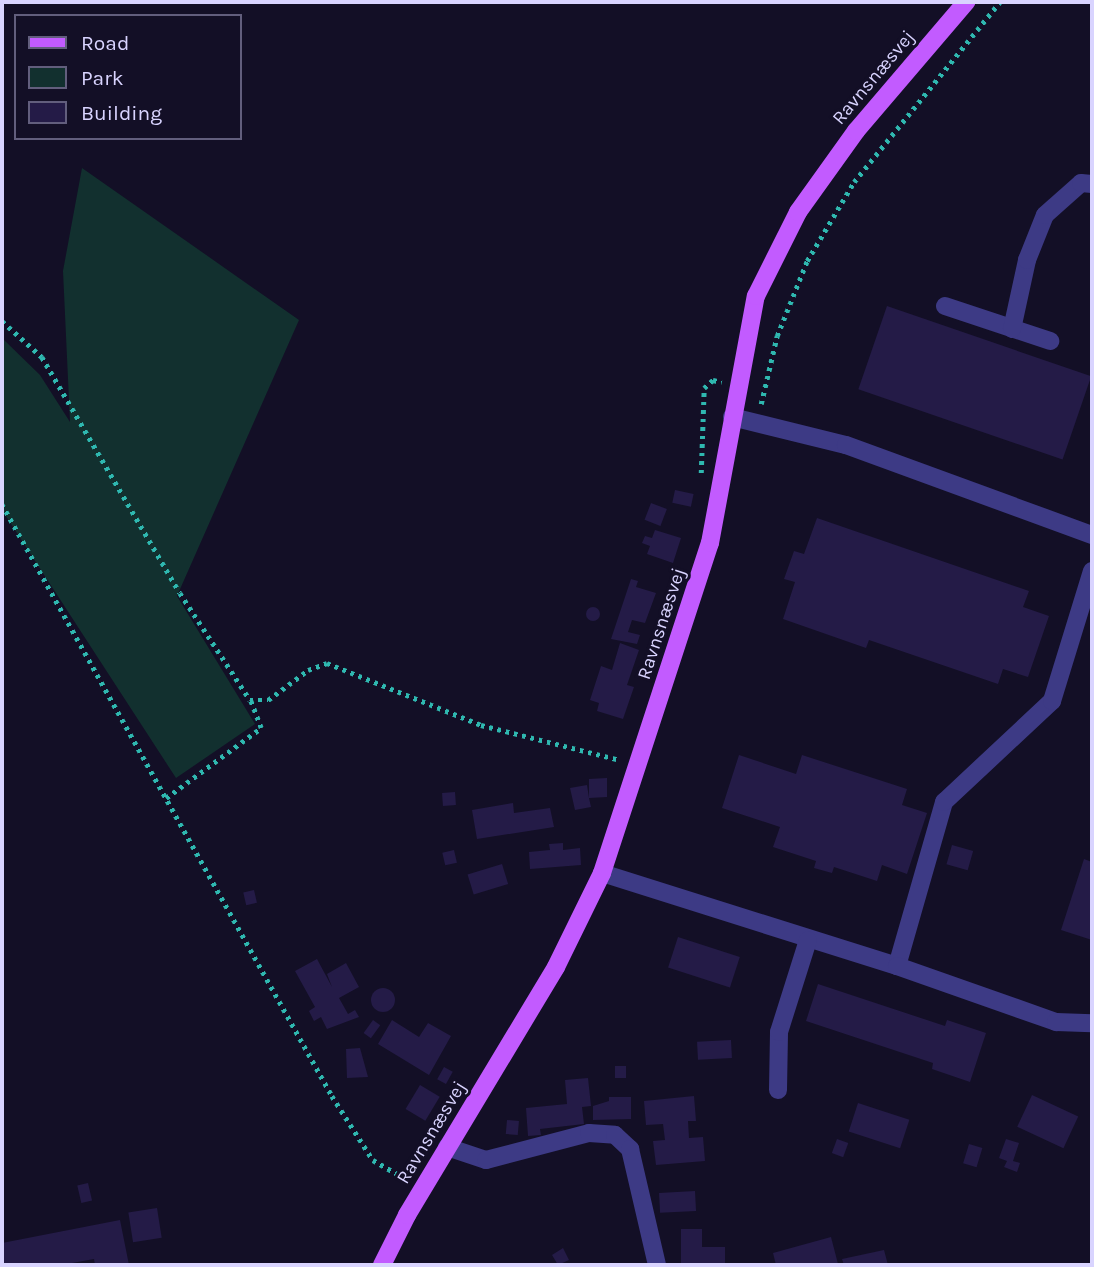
<!DOCTYPE html>
<meta charset="utf-8">
<style>
body{margin:0}
#map{position:relative;width:1094px;height:1267px;overflow:hidden;background:#130f26;font-family:Karla,sans-serif}
div>[style]{position:absolute}
.green>*{inset:0;background:#12302f}
.building>*{inset:0;background:#241b47;transform-origin:0 0}
.round{border-radius:50%}
.path>*{height:4.5px;margin-top:-2.25px;transform-origin:0;background:repeating-linear-gradient(90deg,#2fb8b0 0 3.5px,transparent 0 8.5px)}
.minor>*{height:18px;margin:-9px;padding:0 9px;transform-origin:9px;border-radius:9px;background:#3d3a85}
.major>*{height:18px;margin:-9px;padding:0 9px;transform-origin:9px;border-radius:9px;background:#c25bff}
span{translate:-50% -50%;white-space:nowrap;text-align:center;line-height:1.15;-webkit-text-stroke:6px #130f26;paint-order:stroke}
.street-label{font-size:19px;color:#d9d4ff}
.frame{position:absolute;inset:0;border:4px solid #d9d4ff;pointer-events:none}
.legend{position:absolute;left:14px;top:14px;width:228px;height:126px;box-sizing:border-box;background:#130f26;border:2px solid #625e7d;margin:0;padding:9px 12px;list-style:none;font-size:21px;color:#d9d4ff}
.legend li{display:flex;align-items:center;gap:14px;height:35px}
.legend b{width:35px;border:2px solid #625e7d}
</style>
<div id="map">
<div class="green">
<i style="clip-path:polygon(82px 168px,299px 320px,177px 596px,255px 724px,176px 778px,2px 510px,2px 338px,40px 375px,70px 422px,63px 271px)"></i>
</div>
<div class="building">
<i style="left:887px;top:306px;width:216px;height:88px;rotate:19deg"></i>
<i style="left:675px;top:490px;width:19px;height:13px;rotate:12deg"></i>
<i style="left:651px;top:503px;width:17px;height:18px;rotate:21deg"></i>
<i style="clip-path:polygon(817px 518px,1029px 591px,1023px 607px,1049px 616px,1028px 677px,1003px 669px,998px 684px,869px 640px,866px 648px,783px 619px,795px 582px,784px 579px,794px 551px,804px 554px)"></i>
<i style="clip-path:polygon(655px 530px,681px 538px,673px 563px,647px 554px,650px 546px,642px 543px,645px 536px,652px 538px)"></i>
<i style="clip-path:polygon(631px 579px,638px 581px,636px 587px,656px 593px,645px 623px,632px 620px,628px 632px,640px 635px,637px 644px,611px 639px)"></i>
<i class="round" style="left:586px;top:607px;width:14px;height:14px"></i>
<i style="clip-path:polygon(620px 643px,639px 650px,627px 685px,634px 687px,623px 719px,597px 711px,599px 703px,590px 700px,601px 666px,612px 670px)"></i>
<i style="clip-path:polygon(739px 755px,796px 774px,802px 755px,907px 789px,902px 805px,927px 813px,907px 874px,882px 865px,877px 881px,834px 867px,832px 873px,814px 868px,816px 861px,773px 847px,780px 827px,722px 808px)"></i>
<i style="clip-path:polygon(607px 778px,607px 797px,589px 798px,591px 807px,575px 810px,570px 788px,587px 785px,589px 798px,589px 779px)"></i>
<i style="left:455px;top:792px;width:13px;height:13px;rotate:86deg"></i>
<i style="clip-path:polygon(513px 803px,514px 813px,550px 808px,554px 827px,477px 839px,472px 810px)"></i>
<i style="clip-path:polygon(563px 843px,563px 850px,580px 848px,581px 865px,530px 869px,529px 852px,550px 850px,549px 844px)"></i>
<i style="left:952px;top:845px;width:22px;height:20px;rotate:16deg"></i>
<i style="left:454px;top:850px;width:13px;height:12px;rotate:77deg"></i>
<i style="clip-path:polygon(1084px 859px,1092px 862px,1092px 940px,1061px 930px)"></i>
<i style="left:502px;top:864px;width:21px;height:36px;rotate:73deg"></i>
<i style="left:254px;top:890px;width:13px;height:11px;rotate:77deg"></i>
<i style="left:678px;top:937px;width:65px;height:32px;rotate:18deg"></i>
<i style="clip-path:polygon(317px 959px,332px 987px,327px 974px,346px 963px,359px 987px,339px 998px,348px 1014px,355px 1010px,359px 1017px,327px 1029px,321px 1017px,314px 1021px,309px 1011px,315px 1007px,295px 971px)"></i>
<i style="clip-path:polygon(818px 984px,945px 1026px,947px 1020px,986px 1033px,970px 1082px,932px 1069px,933px 1063px,806px 1021px)"></i>
<i class="round" style="left:371px;top:988px;width:24px;height:24px"></i>
<i style="left:373px;top:1020px;width:9px;height:16px;rotate:36deg"></i>
<i style="clip-path:polygon(392px 1020px,419px 1037px,428px 1023px,451px 1036px,429px 1075px,378px 1044px)"></i>
<i style="left:731px;top:1040px;width:18px;height:34px;rotate:87deg"></i>
<i style="clip-path:polygon(360px 1048px,368px 1077px,347px 1078px,346px 1049px)"></i>
<i style="left:626px;top:1066px;width:12px;height:11px;rotate:90deg"></i>
<i style="left:444px;top:1067px;width:10px;height:14px;rotate:29deg"></i>
<i style="clip-path:polygon(588px 1078px,591px 1106px,582px 1107px,584px 1124px,540px 1129px,541px 1135px,528px 1136px,526px 1108px,567px 1104px,565px 1080px)"></i>
<i style="left:420px;top:1085px;width:23px;height:28px;rotate:31deg"></i>
<i style="left:1032px;top:1095px;width:51px;height:35px;rotate:25deg"></i>
<i style="clip-path:polygon(694px 1096px,696px 1121px,688px 1121px,689px 1138px,703px 1137px,705px 1161px,656px 1165px,653px 1141px,665px 1140px,663px 1124px,646px 1125px,644px 1101px)"></i>
<i style="clip-path:polygon(609px 1097px,631px 1097px,631px 1119px,593px 1120px,593px 1106px,609px 1101px)"></i>
<i style="left:858px;top:1103px;width:54px;height:30px;rotate:18deg"></i>
<i style="left:507px;top:1120px;width:12px;height:14px;rotate:5deg"></i>
<i style="left:837px;top:1139px;width:12px;height:15px;rotate:20deg"></i>
<i style="clip-path:polygon(1006px 1139px,1019px 1143px,1013px 1161px,1020px 1163px,1017px 1172px,1004px 1167px,1007px 1161px,999px 1158px)"></i>
<i style="left:969px;top:1144px;width:14px;height:20px;rotate:17deg"></i>
<i style="left:88px;top:1183px;width:18px;height:11px;rotate:77deg"></i>
<i style="left:695px;top:1191px;width:20px;height:36px;rotate:87deg"></i>
<i style="left:157px;top:1208px;width:30px;height:29px;rotate:81deg"></i>
<i style="clip-path:polygon(120px 1220px,129px 1265px,95px 1265px,94px 1259px,61px 1265px,2px 1265px,2px 1243px)"></i>
<i style="clip-path:polygon(681px 1229px,702px 1229px,702px 1247px,725px 1247px,725px 1265px,681px 1265px)"></i>
<i style="clip-path:polygon(831px 1237px,838px 1264px,776px 1265px,773px 1253px)"></i>
<i style="clip-path:polygon(563px 1248px,569px 1260px,558px 1265px,552px 1255px)"></i>
<i style="clip-path:polygon(884px 1250px,888px 1265px,844px 1265px,842px 1259px)"></i>
</div>
<div class="path">
<i style="left:2px;top:321px;width:54px;rotate:42deg"></i>
<i style="left:42px;top:357px;width:273px;rotate:59.7deg"></i>
<i style="left:180px;top:593px;width:128px;rotate:56.8deg"></i>
<i style="left:250px;top:700px;width:18px"></i>
<i style="left:268px;top:700px;width:50px;rotate:-36.9deg"></i>
<i style="left:308px;top:670px;width:20px;rotate:-20deg"></i>
<i style="left:327px;top:663px;width:166px;rotate:21.9deg"></i>
<i style="left:481px;top:725px;width:143px;rotate:14.1deg"></i>
<i style="left:761px;top:404px;width:70px;rotate:-76.8deg"></i>
<i style="left:777px;top:336px;width:81px;rotate:-68.2deg"></i>
<i style="left:807px;top:261px;width:92px;rotate:-59.3deg"></i>
<i style="left:854px;top:182px;width:232px;rotate:-51deg"></i>
<i style="left:701px;top:473px;width:85px;rotate:-88deg"></i>
<i style="left:704px;top:388px;width:12px;rotate:-42deg"></i>
<i style="left:713px;top:380px;width:9px;rotate:13deg"></i>
<i style="left:2px;top:504px;width:678px;rotate:60.86deg"></i>
<i style="left:332px;top:1096px;width:76px;rotate:57.4deg"></i>
<i style="left:373px;top:1160px;width:39px;rotate:30deg"></i>
<i style="left:166px;top:798px;width:118px;rotate:-36.4deg"></i>
<i style="left:261px;top:728px;width:30px;rotate:-111deg"></i>
</div>
<div class="minor">
<i style="left:945px;top:306px;width:111px;rotate:18.4deg"></i>
<i style="left:1012px;top:329px;width:71px;rotate:-77.7deg"></i>
<i style="left:1027px;top:260px;width:48px;rotate:-68.2deg"></i>
<i style="left:1045px;top:215px;width:48px;rotate:-41.6deg"></i>
<i style="left:1081px;top:183px;width:11px;rotate:5deg"></i>
<i style="left:732px;top:417px;width:117px;rotate:13.8deg"></i>
<i style="left:846px;top:445px;width:262px;rotate:20.1deg"></i>
<i style="left:602px;top:873px;width:309px;rotate:17.5deg"></i>
<i style="left:897px;top:966px;width:171px;rotate:-74deg"></i>
<i style="left:944px;top:802px;width:148px;rotate:-43.1deg"></i>
<i style="left:1052px;top:701px;width:136px;rotate:-72.9deg"></i>
<i style="left:897px;top:966px;width:169px;rotate:19.4deg"></i>
<i style="left:1056px;top:1022px;width:36px;rotate:2deg"></i>
<i style="left:778px;top:1090px;width:58px;rotate:-89deg"></i>
<i style="left:779px;top:1032px;width:96px;rotate:-72.5deg"></i>
<i style="left:447px;top:1147px;width:41px;rotate:18.4deg"></i>
<i style="left:486px;top:1160px;width:106px;rotate:-14.7deg"></i>
<i style="left:589px;top:1133px;width:26px;rotate:4deg"></i>
<i style="left:615px;top:1135px;width:21px;rotate:43deg"></i>
<i style="left:630px;top:1149px;width:119px;rotate:76.9deg"></i>
</div>
<div class="major">
<i style="left:382px;top:1265px;width:56px;rotate:-63.4deg"></i>
<i style="left:407px;top:1215px;width:289px;rotate:-59deg"></i>
<i style="left:556px;top:967px;width:105px;rotate:-63.9deg"></i>
<i style="left:602px;top:873px;width:347px;rotate:-71.9deg"></i>
<i style="left:710px;top:543px;width:251px;rotate:-79.5deg"></i>
<i style="left:756px;top:296px;width:94px;rotate:-63.4deg"></i>
<i style="left:798px;top:212px;width:100px;rotate:-54.4deg"></i>
<i style="left:856px;top:131px;width:170px;rotate:-49.5deg"></i>
</div>
<div class="street-label">
<span style="left:874px;top:78px;rotate:-50deg">Ravnsnæsvej</span>
<span style="left:662px;top:624px;rotate:-72deg">Ravnsnæsvej</span>
<span style="left:432px;top:1133px;rotate:-59deg">Ravnsnæsvej</span>
</div>
<div class="frame"></div>
<ul class="legend">
<li><b style="height:9px;background:#c25bff"></b>Road</li>
<li><b style="height:19px;background:#12302f"></b>Park</li>
<li><b style="height:19px;background:#241b47"></b>Building</li>
</ul>
</div>
